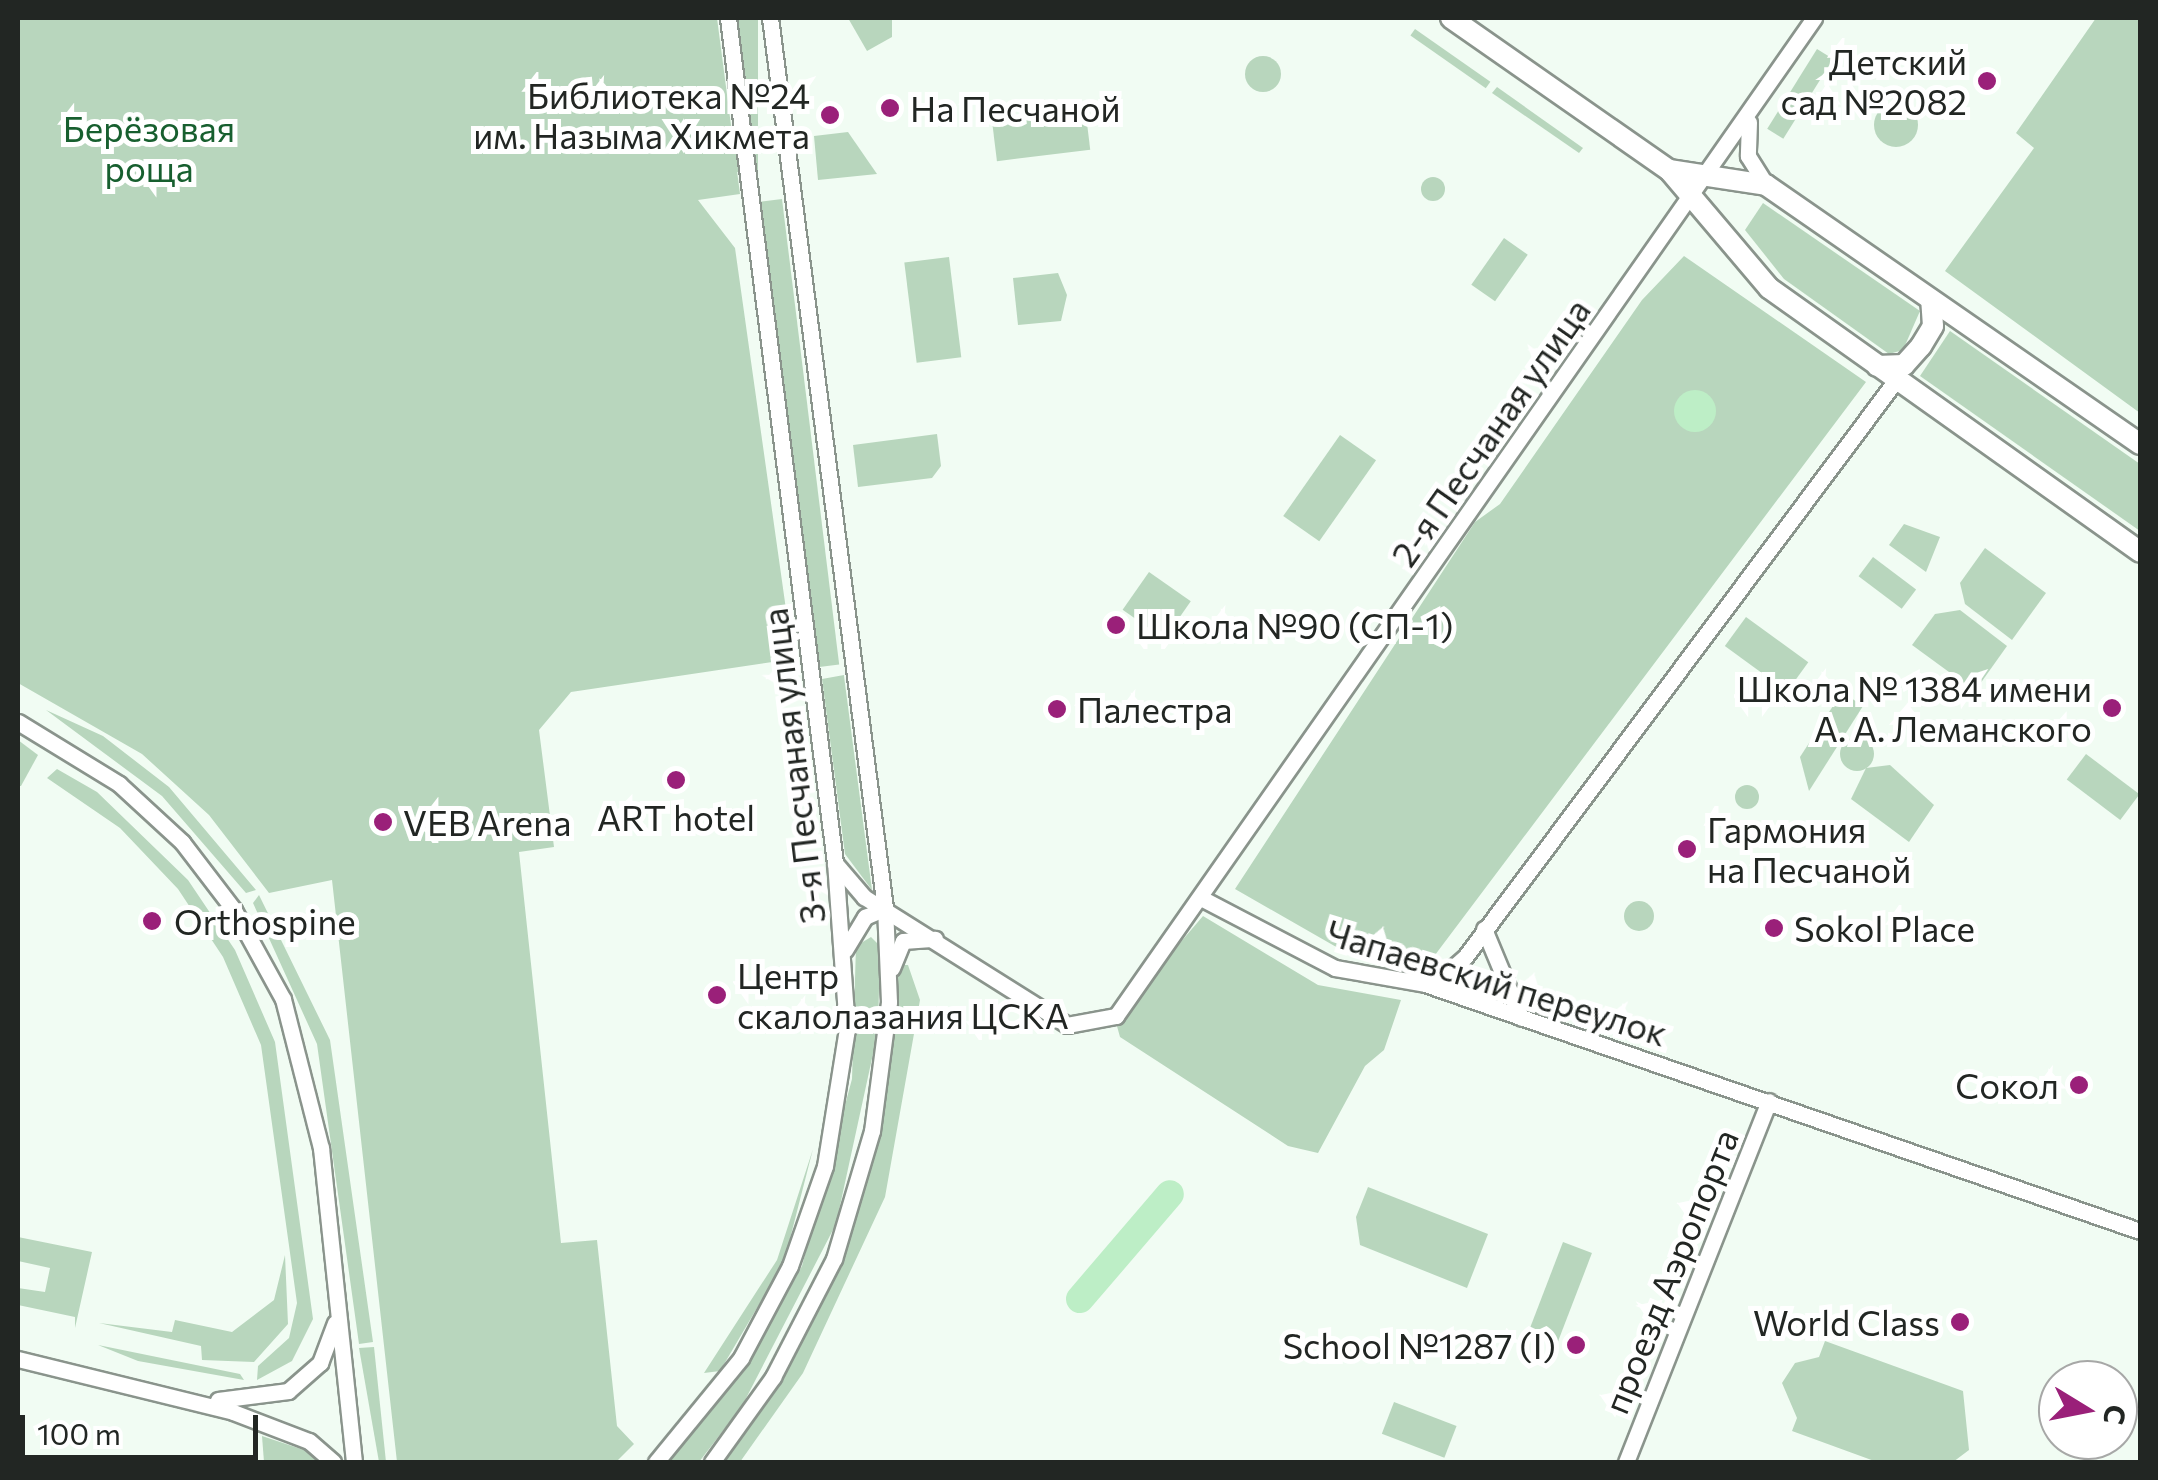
<!DOCTYPE html>
<meta charset="utf-8">
<style>
body{margin:0}
#map{position:relative;width:2158px;height:1480px;overflow:hidden;background:#f1fcf3;font-family:Commissioner,sans-serif}
div>[style]{position:absolute}
.green>*{inset:0;background:#b8d6bd;transform-origin:0 0}
.round{border-radius:50%}
.water>*{inset:0;background:#bdeec6}
.river>*{height:28px;margin:-14px;padding:0 14px;transform-origin:14px;border-radius:14px;background:#bdeec6}
.roads{filter:drop-shadow(2px 0 #8a948c) drop-shadow(-2px 0 #8a948c) drop-shadow(0 2px #8a948c) drop-shadow(0 -2px #8a948c)}
.minor>*{height:15px;margin:-7.5px;padding:0 7.5px;transform-origin:7.5px;border-radius:7.5px;background:#fff}
.major>*{height:20px;margin:-10px;padding:0 10px;transform-origin:10px;border-radius:10px;background:#fff}
.dots>*{width:28px;height:28px;translate:-50% -50%;box-sizing:border-box;border:5px solid #fff;border-radius:50%}
span{translate:-50% -50%;white-space:nowrap;text-align:center;line-height:1.15;-webkit-text-stroke:10px #fff;paint-order:stroke}
.poi-label{font-size:35px;color:#222623}
.right{translate:-100% -50%;text-align:right}
.left{translate:0 -50%;text-align:left}
.park-label{font-size:35px;color:#175f2f}
.street-label{font-size:35px;color:#222623}
.frame{position:absolute;inset:0;border:20px solid #222623;pointer-events:none}
.north{position:absolute;left:2038px;top:1360px;width:100px;height:100px;box-sizing:border-box;background:#fff;border:2px solid #a7a8a7;border-radius:50%;rotate:100deg;font-size:28px;font-weight:700;line-height:40px;text-align:center;color:#222623}
.north::after{content:'';display:block;margin:auto;width:35px;height:45px;background:#9a2079;clip-path:polygon(50% 0,100% 100%,50% 72%,0 100%)}
.scale{position:absolute;left:20px;top:1415px;width:238px;height:45px;box-sizing:border-box;border:5px solid #222623;border-top:0;padding-left:12px;font-size:30px;line-height:35px;white-space:nowrap;color:#222623;-webkit-text-stroke:8px #fff;paint-order:stroke}
</style>
<div id="map">
<div class="green">
<i style="clip-path:polygon(18px 18px,717px 18px,740px 194px,698px 200px,735px 248px,793px 659px,571px 692px,539px 730px,554px 847px,519px 852px,561px 1243px,597px 1240px,617px 1426px,634px 1444px,616px 1462px,397px 1462px,332px 880px,269px 893px,209px 815px,142px 754px,18px 683px)"></i>
<i style="left:734px;top:18px;width:24px;height:154px"></i>
<i style="clip-path:polygon(848px 18px,892px 18px,892px 37px,867px 51px)"></i>
<i style="clip-path:polygon(2096px 18px,2140px 18px,2140px 413px,1945px 271px,2034px 148px,2016px 133px)"></i>
<i style="left:1415px;top:29px;width:92px;height:8px;rotate:35deg"></i>
<i style="left:1817px;top:49px;width:19px;height:94px;rotate:32deg"></i>
<i class="round" style="left:1245px;top:56px;width:36px;height:36px"></i>
<i style="clip-path:polygon(1497px 87px,1583px 148px,1579px 153px,1492px 93px)"></i>
<i class="round" style="left:1874px;top:103px;width:44px;height:44px"></i>
<i style="left:1085px;top:107px;width:43px;height:94px;rotate:83deg"></i>
<i style="clip-path:polygon(848px 132px,877px 174px,818px 180px,814px 136px)"></i>
<i class="round" style="left:1421px;top:177px;width:24px;height:24px"></i>
<i style="left:782px;top:199px;width:469px;height:22px;rotate:83deg"></i>
<i style="clip-path:polygon(1763px 203px,1920px 311px,1903px 350px,1889px 354px,1784px 279px,1745px 230px)"></i>
<i style="left:1504px;top:238px;width:29px;height:57px;rotate:35deg"></i>
<i style="clip-path:polygon(1684px 256px,1866px 382px,1435px 955px,1345px 952px,1235px 889px,1475px 522px,1500px 504px,1642px 300px)"></i>
<i style="left:949px;top:257px;width:101px;height:45px;rotate:83deg"></i>
<i style="clip-path:polygon(1058px 273px,1067px 295px,1061px 321px,1018px 325px,1013px 278px)"></i>
<i style="clip-path:polygon(1950px 331px,2140px 464px,2140px 531px,1920px 376px)"></i>
<i style="clip-path:polygon(937px 434px,941px 466px,932px 478px,858px 487px,853px 445px)"></i>
<i style="left:1340px;top:435px;width:44px;height:99px;rotate:35deg"></i>
<i style="clip-path:polygon(1904px 524px,1940px 537px,1926px 572px,1889px 545px)"></i>
<i style="clip-path:polygon(1985px 548px,2046px 593px,2012px 640px,1965px 604px,1960px 583px)"></i>
<i style="left:1873px;top:557px;width:54px;height:24px;rotate:37deg"></i>
<i style="left:1149px;top:572px;width:51px;height:46px;rotate:35deg"></i>
<i style="clip-path:polygon(1960px 610px,2007px 646px,1975px 691px,1912px 645px,1935px 614px)"></i>
<i style="left:1746px;top:617px;width:77px;height:36px;rotate:36deg"></i>
<i style="clip-path:polygon(844px 675px,844px 676px,872px 890px,845px 854px,822px 679px)"></i>
<i style="clip-path:polygon(1842px 692px,1863px 706px,1809px 791px,1800px 757px)"></i>
<i style="clip-path:polygon(46px 710px,103px 736px,169px 787px,256px 890px,246px 893px,162px 796px)"></i>
<i class="round" style="left:1840px;top:737px;width:34px;height:34px"></i>
<i style="clip-path:polygon(18px 740px,38px 755px,21px 786px,18px 786px)"></i>
<i style="left:2086px;top:754px;width:67px;height:32px;rotate:37deg"></i>
<i style="clip-path:polygon(1890px 765px,1934px 805px,1909px 842px,1851px 799px,1866px 768px)"></i>
<i style="clip-path:polygon(57px 769px,97px 792px,188px 880px,235px 950px,275px 1042px,313px 1319px,292px 1361px,257px 1380px,258px 1366px,289px 1338px,297px 1303px,261px 1045px,223px 957px,178px 889px,120px 828px,47px 778px)"></i>
<i class="round" style="left:1735px;top:785px;width:24px;height:24px"></i>
<i style="clip-path:polygon(259px 895px,330px 1040px,373px 1342px,359px 1344px,317px 1044px,253px 903px)"></i>
<i class="round" style="left:1624px;top:901px;width:30px;height:30px"></i>
<i style="clip-path:polygon(1203px 916px,1318px 985px,1401px 1000px,1384px 1050px,1365px 1066px,1318px 1153px,1288px 1146px,1120px 1037px,1115px 1019px)"></i>
<i style="clip-path:polygon(871px 937px,880px 946px,878px 1031px,836px 1224px,742px 1406px,699px 1462px,669px 1462px,749px 1363px,802px 1266px,852px 1079px,856px 946px)"></i>
<i style="clip-path:polygon(899px 965px,908px 965px,920px 1000px,885px 1197px,803px 1373px,740px 1462px,723px 1462px,780px 1381px,843px 1262px,881px 1133px)"></i>
<i style="clip-path:polygon(813px 1149px,784px 1262px,720px 1371px,704px 1373px,777px 1260px)"></i>
<i style="clip-path:polygon(1368px 1187px,1488px 1234px,1467px 1288px,1360px 1245px,1356px 1217px)"></i>
<i style="clip-path:polygon(18px 1237px,92px 1252px,75px 1328px,75px 1317px,18px 1305px,18px 1288px,45px 1292px,50px 1268px,18px 1261px)"></i>
<i style="left:1563px;top:1242px;width:31px;height:98px;rotate:21deg"></i>
<i style="clip-path:polygon(285px 1255px,288px 1324px,254px 1362px,202px 1360px,201px 1346px,99px 1323px,172px 1332px,175px 1320px,232px 1332px,274px 1300px)"></i>
<i style="clip-path:polygon(1825px 1341px,1963px 1391px,1969px 1450px,1953px 1462px,1877px 1462px,1792px 1431px,1797px 1418px,1782px 1383px,1795px 1363px,1819px 1357px)"></i>
<i style="clip-path:polygon(98px 1345px,240px 1374px,244px 1380px,138px 1361px)"></i>
<i style="clip-path:polygon(374px 1347px,386px 1462px,379px 1462px,359px 1348px)"></i>
<i style="left:1394px;top:1402px;width:67px;height:34px;rotate:21deg"></i>
<i style="clip-path:polygon(262px 1436px,304px 1450px,319px 1462px,264px 1462px)"></i>
</div>
<div class="water">
<i class="round" style="left:1674px;top:390px;width:42px;height:42px"></i>
</div>
<div class="river">
<i style="left:1080px;top:1299px;width:138px;rotate:-49.4deg"></i>
</div>
<div class="roads">
<div class="minor">
<i style="left:1749px;top:122px;width:34px;rotate:92deg"></i>
<i style="left:1748px;top:156px;width:34px;rotate:58deg"></i>
<i style="left:18px;top:722px;width:119px;rotate:31.5deg"></i>
<i style="left:119px;top:784px;width:86px;rotate:42.6deg"></i>
<i style="left:182px;top:842px;width:86px;rotate:52.6deg"></i>
<i style="left:234px;top:910px;width:102px;rotate:61.2deg"></i>
<i style="left:283px;top:999px;width:154px;rotate:75.7deg"></i>
<i style="left:321px;top:1148px;width:316px;rotate:84deg"></i>
<i style="left:835px;top:863px;width:45px;rotate:49.5deg"></i>
<i style="left:864px;top:897px;width:240px;rotate:32.2deg"></i>
<i style="left:1067px;top:1025px;width:50px;rotate:-10.4deg"></i>
<i style="left:1116px;top:1016px;width:1218px;rotate:-55.03deg"></i>
<i style="left:1201px;top:898px;width:151px;rotate:27.6deg"></i>
<i style="left:1335px;top:968px;width:91px;rotate:10.1deg"></i>
<i style="left:1425px;top:984px;width:756px;rotate:19.06deg"></i>
<i style="left:1484px;top:929px;width:96px;rotate:67.4deg"></i>
<i style="left:845px;top:950px;width:39px;rotate:-59deg"></i>
<i style="left:865px;top:917px;width:22px;rotate:-24deg"></i>
<i style="left:892px;top:968px;width:29px;rotate:-68deg"></i>
<i style="left:903px;top:941px;width:32px;rotate:-4deg"></i>
<i style="left:1432px;top:986px;width:44px;rotate:-41.3deg"></i>
<i style="left:1465px;top:957px;width:720px;rotate:-53.24deg"></i>
<i style="left:18px;top:1359px;width:221px;rotate:13.8deg"></i>
<i style="left:233px;top:1412px;width:81px;rotate:20.9deg"></i>
<i style="left:309px;top:1441px;width:32px;rotate:41deg"></i>
<i style="left:218px;top:1400px;width:71px;rotate:-7.3deg"></i>
<i style="left:288px;top:1391px;width:43px;rotate:-41.2deg"></i>
<i style="left:320px;top:1363px;width:43px;rotate:-69.4deg"></i>
<i style="left:656px;top:1462px;width:134px;rotate:-50.7deg"></i>
<i style="left:741px;top:1358px;width:104px;rotate:-62deg"></i>
<i style="left:790px;top:1266px;width:106px;rotate:-70.7deg"></i>
<i style="left:825px;top:1166px;width:139px;rotate:-80.9deg"></i>
<i style="left:847px;top:1029px;width:166px;rotate:-94.1deg"></i>
<i style="left:835px;top:863px;width:852px;rotate:-97.22deg"></i>
<i style="left:712px;top:1462px;width:105px;rotate:-54.3deg"></i>
<i style="left:773px;top:1377px;width:133px;rotate:-62.7deg"></i>
<i style="left:834px;top:1259px;width:134px;rotate:-73.5deg"></i>
<i style="left:872px;top:1131px;width:130px;rotate:-82.5deg"></i>
<i style="left:889px;top:1002px;width:94px;rotate:-92.4deg"></i>
<i style="left:885px;top:908px;width:897px;rotate:-97.36deg"></i>
<i style="left:1626px;top:1462px;width:388px;rotate:-68.4deg"></i>
</div>
<div class="major">
<i style="left:1451px;top:18px;width:266px;rotate:34.9deg"></i>
<i style="left:1669px;top:170px;width:155px;rotate:49.7deg"></i>
<i style="left:1769px;top:288px;width:455px;rotate:35.4deg"></i>
<i style="left:1669px;top:170px;width:98px;rotate:8.8deg"></i>
<i style="left:1766px;top:185px;width:455px;rotate:34.7deg"></i>
<i style="left:1877px;top:366px;width:27px;rotate:-2deg"></i>
<i style="left:1904px;top:365px;width:25px;rotate:-48deg"></i>
<i style="left:1921px;top:346px;width:23px;rotate:-59deg"></i>
<i style="left:1933px;top:326px;width:26px;rotate:-94deg"></i>
</div>
</div>
<div class="dots">
<i style="left:1987px;top:81px;background:#9a2079"></i>
<i style="left:890px;top:108px;background:#9a2079"></i>
<i style="left:830px;top:115px;background:#9a2079"></i>
<i style="left:1116px;top:625px;background:#9a2079"></i>
<i style="left:2112px;top:708px;background:#9a2079"></i>
<i style="left:1057px;top:709px;background:#9a2079"></i>
<i style="left:676px;top:780px;background:#9a2079"></i>
<i style="left:383px;top:822px;background:#9a2079"></i>
<i style="left:1687px;top:849px;background:#9a2079"></i>
<i style="left:152px;top:921px;background:#9a2079"></i>
<i style="left:1774px;top:928px;background:#9a2079"></i>
<i style="left:717px;top:995px;background:#9a2079"></i>
<i style="left:2079px;top:1085px;background:#9a2079"></i>
<i style="left:1960px;top:1322px;background:#9a2079"></i>
<i style="left:1576px;top:1345px;background:#9a2079"></i>
</div>
<div class="poi-label">
<span class="right" style="left:1967px;top:81px">Детский<br>сад №2082</span>
<span class="right" style="left:810px;top:115px">Библиотека №24<br>им. Назыма Хикмета</span>
<span class="left" style="left:910px;top:108px">На Песчаной</span>
<span class="left" style="left:1136px;top:625px">Школа №90 (СП-1)</span>
<span class="right" style="left:2092px;top:708px">Школа № 1384 имени<br>А. А. Леманского</span>
<span class="left" style="left:1077px;top:709px">Палестра</span>
<span style="left:676px;top:817px">ART hotel</span>
<span class="left" style="left:403px;top:822px">VEB Arena</span>
<span class="left" style="left:1707px;top:849px">Гармония<br>на Песчаной</span>
<span class="left" style="left:174px;top:921px">Orthospine</span>
<span class="left" style="left:1794px;top:928px">Sokol Place</span>
<span class="left" style="left:737px;top:995px">Центр<br>скалолазания ЦСКА</span>
<span class="right" style="left:2059px;top:1085px">Сокол</span>
<span class="right" style="left:1940px;top:1322px">World Class</span>
<span class="right" style="left:1556px;top:1345px">School №1287 (I)</span>
</div>
<div class="park-label">
<span style="left:149px;top:148px">Берёзовая<br>роща</span>
</div>
<div class="street-label">
<span style="left:1490px;top:432px;rotate:-55deg">2-я Песчаная улица</span>
<span style="left:793px;top:766px;rotate:-97deg">3-я Песчаная улица</span>
<span style="left:1497px;top:982px;rotate:17deg">Чапаевский переулок</span>
<span style="left:1670px;top:1271px;rotate:-68deg">проезд Аэропорта</span>
</div>
<div class="frame"></div>
<div class="north">С</div>
<div class="scale">100 m</div>
</div>
